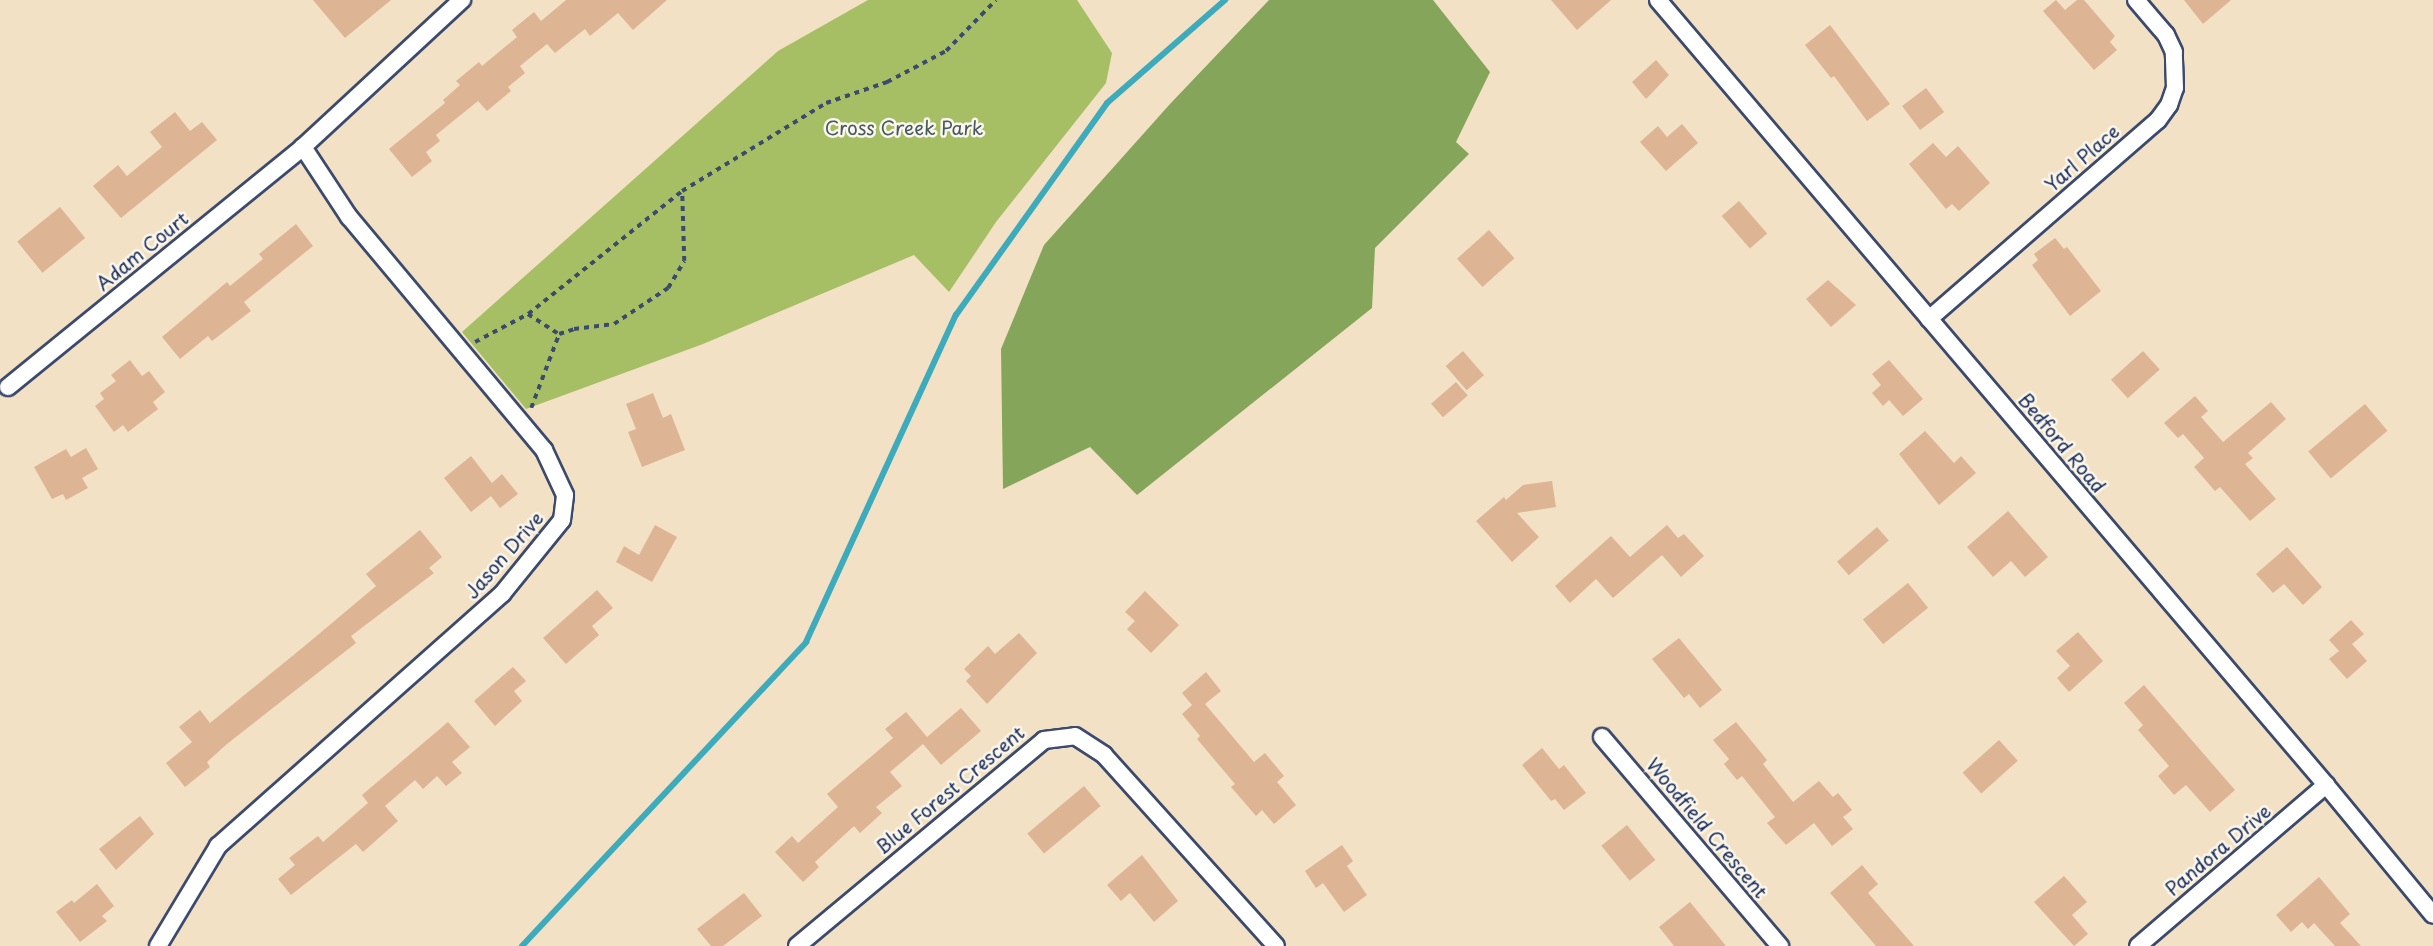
<!DOCTYPE html>
<style>
body{margin:0}
#map{position:relative;width:2433px;height:946px;overflow:hidden;background:#f3e1c5;font-family:"Playpen Sans",sans-serif}
div>[style]{position:absolute}
.green>*{inset:0;background:#a6be64}
.forest>*{inset:0;background:#84a55a}
.stream>*{height:6px;margin:-3px;padding:0 3px;transform-origin:3px;border-radius:3px;background:#3dabbb}
.building>*{inset:0;background:#ddb594;transform-origin:0 0}
.path>*{height:3.5px;margin-top:-1.75px;transform-origin:0;background:repeating-linear-gradient(90deg,#3b4a6d 0 5px,transparent 0 10px)}
.roads{filter:drop-shadow(2px 0 #3b4a6d) drop-shadow(-2px 0 #3b4a6d) drop-shadow(0 2px #3b4a6d) drop-shadow(0 -2px #3b4a6d)}
.minor>*{height:16px;margin:-8px;padding:0 8px;transform-origin:8px;border-radius:8px;background:#fff}
span{translate:-50% -50%;white-space:nowrap;text-align:center;line-height:1.15;-webkit-text-stroke:5px #fbf7ec;paint-order:stroke}
.park-label{font-size:19px;color:#455a60}
.street-label{font-size:19px;color:#1b2f5e}
</style>
<div id="map">
<div class="green">
<i style="clip-path:polygon(868px 0,1077px 0,1112px 53px,1106px 83px,996px 222px,949px 292px,914px 255px,703px 344px,526px 409px,462px 332px,778px 51px)"></i>
</div>
<div class="forest">
<i style="clip-path:polygon(1269px 0,1433px 0,1490px 72px,1456px 142px,1469px 154px,1375px 248px,1372px 308px,1137px 495px,1090px 447px,1003px 489px,1001px 349px,1044px 245px,1170px 104px)"></i>
</div>
<div class="stream">
<i style="left:522px;top:946px;width:416px;rotate:-46.9deg"></i>
<i style="left:806px;top:642px;width:360px;rotate:-65.4deg"></i>
<i style="left:956px;top:315px;width:260px;rotate:-54.5deg"></i>
<i style="left:1107px;top:103px;width:157px;rotate:-41.1deg"></i>
</div>
<div class="building">
<i style="clip-path:polygon(313px 0,391px 0,345px 38px)"></i>
<i style="clip-path:polygon(566px 0,667px 0,633px 30px,618px 13px,590px 36px,585px 29px,555px 53px,547px 44px,520px 66px,525px 73px,508px 87px,511px 91px,487px 111px,478px 101px,436px 135px,440px 141px,426px 152px,432px 161px,412px 177px,389px 149px,445px 103px,443px 100px,460px 85px,456px 81px,479px 62px,482px 66px,517px 37px,512px 30px,534px 12px,541px 21px)"></i>
<i style="clip-path:polygon(1551px 0,1611px 0,1577px 30px)"></i>
<i style="clip-path:polygon(2056px 0,2065px 10px,2077px 0,2084px 0,2115px 36px,2110px 42px,2117px 50px,2094px 70px,2043px 11px)"></i>
<i style="clip-path:polygon(2184px 0,2231px 0,2203px 24px)"></i>
<i style="clip-path:polygon(1830px 25px,1890px 104px,1867px 121px,1834px 76px,1831px 78px,1805px 45px)"></i>
<i style="clip-path:polygon(1656px 60px,1669px 75px,1646px 99px,1632px 82px)"></i>
<i style="left:1926px;top:88px;width:30px;height:30px;rotate:53deg"></i>
<i style="clip-path:polygon(175px 112px,190px 131px,202px 122px,217px 140px,121px 218px,93px 186px,118px 165px,127px 176px,162px 147px,150px 132px)"></i>
<i style="clip-path:polygon(1682px 124px,1698px 143px,1666px 171px,1640px 142px,1658px 126px,1667px 137px)"></i>
<i style="clip-path:polygon(1933px 143px,1946px 157px,1958px 146px,1990px 183px,1959px 211px,1952px 204px,1946px 209px,1909px 164px)"></i>
<i style="left:1739px;top:201px;width:43px;height:23px;rotate:49deg"></i>
<i style="left:60px;top:207px;width:40px;height:55px;rotate:51deg"></i>
<i style="clip-path:polygon(296px 224px,313px 246px,244px 302px,251px 311px,212px 341px,208px 336px,180px 359px,162px 337px,227px 282px,230px 286px,263px 259px,259px 254px)"></i>
<i style="left:1489px;top:230px;width:38px;height:43px;rotate:48deg"></i>
<i style="clip-path:polygon(2055px 238px,2064px 249px,2067px 247px,2101px 291px,2070px 316px,2032px 265px,2038px 260px,2034px 254px)"></i>
<i style="clip-path:polygon(1828px 280px,1856px 305px,1831px 327px,1806px 299px)"></i>
<i style="left:1463px;top:351px;width:32px;height:23px;rotate:49deg"></i>
<i style="left:2143px;top:351px;width:25px;height:43px;rotate:48deg"></i>
<i style="clip-path:polygon(130px 360px,142px 376px,149px 371px,165px 392px,153px 402px,158px 409px,128px 432px,123px 425px,114px 432px,95px 406px,104px 399px,100px 393px,116px 381px,111px 375px)"></i>
<i style="clip-path:polygon(1889px 360px,1923px 399px,1903px 416px,1889px 400px,1883px 406px,1872px 393px,1881px 385px,1872px 374px)"></i>
<i style="left:1456px;top:382px;width:18px;height:33px;rotate:49deg"></i>
<i style="clip-path:polygon(653px 393px,663px 418px,671px 414px,685px 450px,642px 467px,628px 432px,636px 429px,626px 404px)"></i>
<i style="clip-path:polygon(2195px 396px,2208px 411px,2201px 417px,2223px 442px,2271px 402px,2286px 419px,2248px 453px,2253px 458px,2245px 464px,2276px 499px,2250px 521px,2220px 487px,2215px 491px,2194px 467px,2204px 458px,2183px 434px,2178px 438px,2164px 423px)"></i>
<i style="left:2365px;top:404px;width:35px;height:74px;rotate:50deg"></i>
<i style="clip-path:polygon(1925px 431px,1954px 463px,1961px 456px,1976px 473px,1939px 505px,1899px 454px)"></i>
<i style="clip-path:polygon(86px 448px,98px 469px,82px 478px,88px 488px,66px 500px,63px 494px,52px 499px,34px 467px,66px 449px,71px 457px)"></i>
<i style="clip-path:polygon(471px 456px,492px 483px,502px 474px,518px 494px,500px 508px,491px 496px,471px 512px,444px 478px)"></i>
<i style="clip-path:polygon(1552px 481px,1556px 507px,1517px 513px,1539px 537px,1512px 562px,1476px 521px,1504px 497px,1506px 500px,1523px 485px)"></i>
<i style="clip-path:polygon(2008px 511px,2048px 557px,2025px 577px,2011px 561px,1993px 577px,1967px 547px)"></i>
<i style="clip-path:polygon(655px 525px,677px 537px,652px 582px,616px 562px,624px 546px,639px 555px)"></i>
<i style="clip-path:polygon(1667px 525px,1678px 538px,1684px 534px,1704px 556px,1681px 577px,1662px 555px,1613px 598px,1596px 579px,1570px 603px,1555px 586px,1611px 536px,1630px 557px)"></i>
<i style="left:1877px;top:527px;width:18px;height:53px;rotate:49deg"></i>
<i style="clip-path:polygon(420px 530px,442px 557px,429px 568px,434px 573px,351px 636px,356px 643px,227px 744px,207px 762px,210px 767px,185px 787px,166px 763px,192px 742px,179px 727px,200px 710px,210px 723px,307px 644px,376px 586px,366px 574px)"></i>
<i style="clip-path:polygon(2287px 547px,2322px 587px,2303px 605px,2284px 584px,2273px 593px,2256px 574px)"></i>
<i style="left:1908px;top:583px;width:32px;height:58px;rotate:51deg"></i>
<i style="clip-path:polygon(597px 590px,613px 608px,592px 626px,599px 635px,566px 664px,543px 638px)"></i>
<i style="clip-path:polygon(1145px 591px,1179px 625px,1151px 653px,1127px 629px,1135px 621px,1125px 612px)"></i>
<i style="clip-path:polygon(2351px 620px,2364px 634px,2352px 644px,2367px 661px,2347px 679px,2329px 659px,2339px 651px,2329px 640px)"></i>
<i style="clip-path:polygon(2078px 632px,2103px 661px,2069px 692px,2057px 678px,2070px 666px,2056px 651px)"></i>
<i style="clip-path:polygon(1019px 633px,1037px 653px,987px 704px,966px 681px,971px 676px,964px 669px,988px 646px,995px 654px)"></i>
<i style="clip-path:polygon(1679px 638px,1722px 690px,1700px 708px,1689px 694px,1684px 698px,1652px 659px)"></i>
<i style="clip-path:polygon(513px 667px,526px 681px,514px 691px,522px 701px,495px 726px,474px 701px)"></i>
<i style="clip-path:polygon(1206px 672px,1221px 691px,1205px 704px,1254px 762px,1265px 753px,1284px 776px,1277px 782px,1296px 805px,1274px 824px,1262px 810px,1256px 816px,1231px 787px,1235px 784px,1197px 739px,1200px 736px,1182px 714px,1192px 705px,1182px 693px)"></i>
<i style="clip-path:polygon(2144px 685px,2235px 790px,2210px 812px,2186px 785px,2174px 795px,2158px 776px,2169px 766px,2138px 730px,2143px 725px,2124px 703px)"></i>
<i style="clip-path:polygon(961px 708px,981px 731px,941px 765px,923px 744px,890px 772px,902px 786px,876px 807px,882px 813px,860px 833px,854px 826px,815px 862px,819px 867px,803px 882px,775px 852px,792px 836px,798px 843px,838px 807px,827px 794px,893px 738px,885px 729px,906px 712px,927px 737px)"></i>
<i style="clip-path:polygon(448px 722px,470px 747px,452px 762px,462px 773px,446px 786px,437px 776px,423px 789px,415px 780px,385px 806px,398px 821px,363px 852px,356px 844px,291px 895px,278px 879px,295px 865px,289px 858px,318px 836px,323px 842px,368px 803px,362px 795px)"></i>
<i style="clip-path:polygon(1736px 722px,1767px 760px,1763px 764px,1793px 802px,1819px 781px,1833px 797px,1838px 793px,1852px 810px,1843px 817px,1853px 829px,1832px 846px,1814px 823px,1786px 845px,1767px 823px,1775px 817px,1742px 776px,1737px 780px,1724px 764px,1729px 759px,1713px 740px)"></i>
<i style="left:1999px;top:740px;width:28px;height:49px;rotate:48deg"></i>
<i style="clip-path:polygon(1542px 748px,1559px 769px,1564px 765px,1586px 793px,1564px 810px,1555px 799px,1551px 801px,1522px 765px)"></i>
<i style="left:1084px;top:786px;width:26px;height:74px;rotate:50deg"></i>
<i style="clip-path:polygon(140px 816px,154px 834px,116px 870px,99px 849px)"></i>
<i style="left:1627px;top:825px;width:45px;height:33px;rotate:51deg"></i>
<i style="clip-path:polygon(1342px 845px,1353px 861px,1347px 866px,1367px 895px,1344px 912px,1323px 883px,1316px 888px,1305px 871px)"></i>
<i style="clip-path:polygon(1142px 855px,1178px 901px,1154px 922px,1130px 893px,1121px 901px,1107px 885px)"></i>
<i style="clip-path:polygon(1862px 865px,1878px 884px,1868px 893px,1914px 946px,1876px 946px,1830px 893px)"></i>
<i style="clip-path:polygon(2064px 876px,2087px 902px,2072px 915px,2088px 934px,2074px 946px,2034px 902px)"></i>
<i style="clip-path:polygon(2319px 877px,2350px 914px,2340px 923px,2361px 946px,2335px 946px,2314px 923px,2308px 929px,2302px 922px,2291px 932px,2276px 915px)"></i>
<i style="clip-path:polygon(97px 884px,114px 906px,102px 916px,107px 921px,80px 942px,56px 912px,72px 900px,74px 903px)"></i>
<i style="clip-path:polygon(744px 893px,762px 916px,723px 946px,711px 946px,697px 929px)"></i>
<i style="clip-path:polygon(1690px 902px,1726px 946px,1674px 946px,1659px 927px)"></i>
</div>
<div class="path">
<i style="left:528px;top:314px;width:37px;rotate:33deg"></i>
<i style="left:475px;top:342px;width:60px;rotate:-27.8deg"></i>
<i style="left:528px;top:314px;width:197px;rotate:-38.6deg"></i>
<i style="left:682px;top:191px;width:169px;rotate:-31.4deg"></i>
<i style="left:826px;top:103px;width:65px;rotate:-19deg"></i>
<i style="left:887px;top:82px;width:67px;rotate:-27.7deg"></i>
<i style="left:946px;top:51px;width:71px;rotate:-45.6deg"></i>
<i style="left:531px;top:408px;width:79px;rotate:-69.3deg"></i>
<i style="left:559px;top:334px;width:16px;rotate:-18deg"></i>
<i style="left:574px;top:329px;width:40px;rotate:-7.1deg"></i>
<i style="left:614px;top:324px;width:65px;rotate:-33.7deg"></i>
<i style="left:668px;top:288px;width:31px;rotate:-59deg"></i>
<i style="left:684px;top:261px;width:69px;rotate:-91.7deg"></i>
</div>
<div class="roads">
<div class="minor">
<i style="left:1658px;top:0;width:1031px;rotate:49.6deg"></i>
<i style="left:2326px;top:785px;width:168px;rotate:50.5deg"></i>
<i style="left:1929px;top:319px;width:303px;rotate:-41deg"></i>
<i style="left:2158px;top:120px;width:19px;rotate:-54deg"></i>
<i style="left:2169px;top:105px;width:18px;rotate:-71deg"></i>
<i style="left:2175px;top:88px;width:36px;rotate:-92deg"></i>
<i style="left:2174px;top:52px;width:19px;rotate:-115deg"></i>
<i style="left:2166px;top:35px;width:46px;rotate:-130.6deg"></i>
<i style="left:8px;top:387px;width:380px;rotate:-39.1deg"></i>
<i style="left:303px;top:147px;width:217px;rotate:-42.8deg"></i>
<i style="left:1602px;top:737px;width:275px;rotate:49.6deg"></i>
<i style="left:158px;top:946px;width:117px;rotate:-59deg"></i>
<i style="left:218px;top:846px;width:380px;rotate:-41.6deg"></i>
<i style="left:502px;top:594px;width:95px;rotate:-51deg"></i>
<i style="left:562px;top:520px;width:25px;rotate:-83deg"></i>
<i style="left:565px;top:495px;width:50px;rotate:-115deg"></i>
<i style="left:544px;top:450px;width:304px;rotate:-129.9deg"></i>
<i style="left:349px;top:217px;width:84px;rotate:-123.3deg"></i>
<i style="left:797px;top:946px;width:322px;rotate:-39.8deg"></i>
<i style="left:1044px;top:740px;width:31px;rotate:-7deg"></i>
<i style="left:1075px;top:736px;width:35px;rotate:33deg"></i>
<i style="left:1104px;top:755px;width:257px;rotate:48deg"></i>
<i style="left:2138px;top:946px;width:248px;rotate:-40.6deg"></i>
</div>
</div>
<div class="park-label">
<span style="left:904px;top:128px">Cross Creek Park</span>
</div>
<div class="street-label">
<span style="left:2082px;top:158px;rotate:-41deg">Yarl Place</span>
<span style="left:142px;top:251px;rotate:-39deg">Adam Court</span>
<span style="left:2062px;top:443px;rotate:50deg">Bedford Road</span>
<span style="left:504px;top:555px;rotate:-49deg">Jason Drive</span>
<span style="left:950px;top:790px;rotate:-40deg">Blue Forest Crescent</span>
<span style="left:1707px;top:828px;rotate:50deg">Woodfield Crescent</span>
<span style="left:2218px;top:850px;rotate:-40deg">Pandora Drive</span>
</div>
</div>
